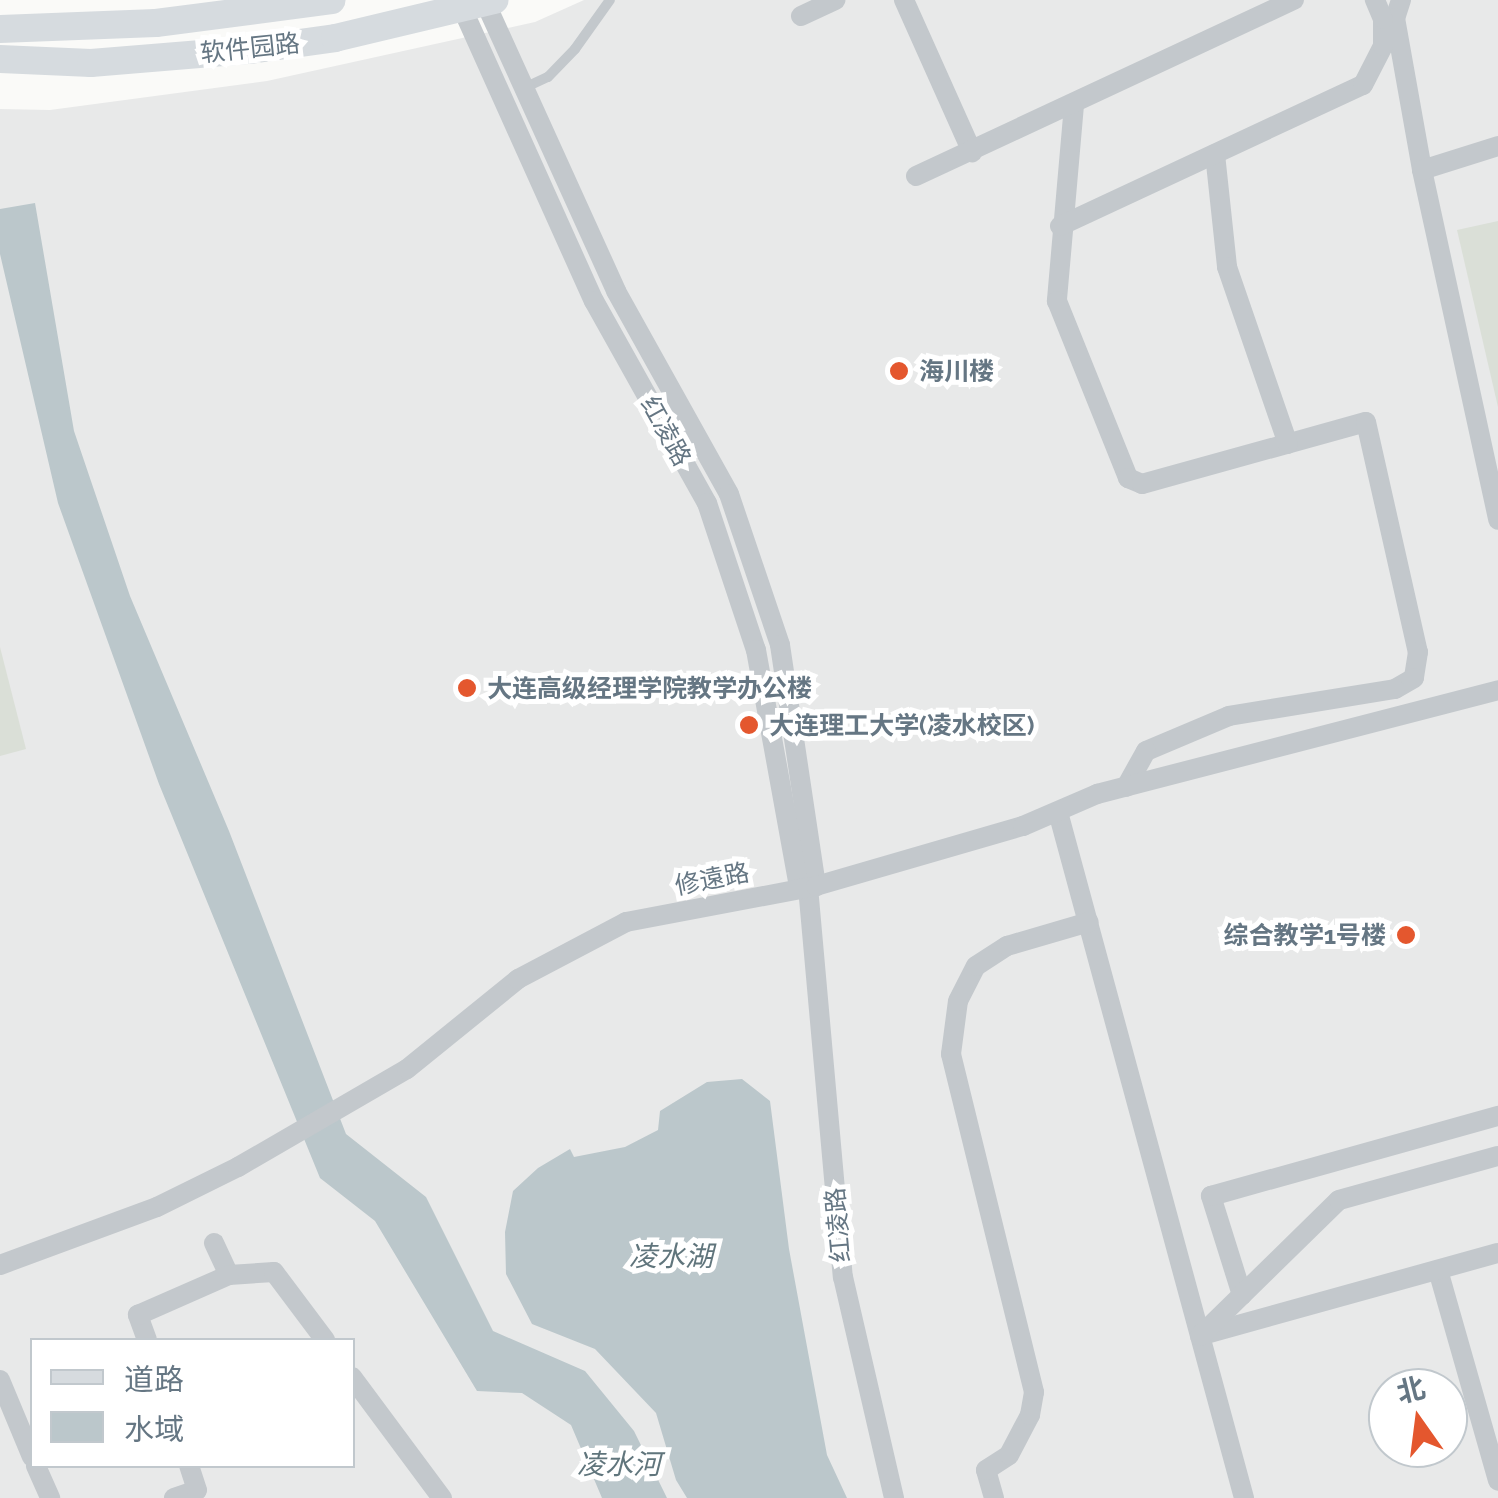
<!DOCTYPE html>
<meta charset="utf-8">
<style>
body{margin:0}
#map{position:relative;width:1498px;height:1498px;overflow:hidden;background:#fafaf8;font-family:Raleway,"Noto Sans SC",sans-serif}
div>[style]{position:absolute}
.built>*{inset:0;background:#e8e9e9}
.green>*{inset:0;background:#dadfd7}
.water>*{inset:0;background:#bbc7cb}
.lane>*{height:10px;margin:-5px;padding:0 5px;transform-origin:5px;border-radius:5px;background:#c3c8cc}
.street>*{height:20px;margin:-10px;padding:0 10px;transform-origin:10px;border-radius:10px;background:#c3c8cc}
.secondary>*{height:28px;margin:-14px;padding:0 14px;transform-origin:14px;border-radius:14px;background:#d6dbdf}
.dots>*{width:28px;height:28px;translate:-50% -50%;box-sizing:border-box;border:5px solid #fff;border-radius:50%}
span{translate:-50% -50%;white-space:nowrap;text-align:center;line-height:1.15;-webkit-text-stroke:10px #fff;paint-order:stroke}
.street-label{font-size:25px;color:#657683}
.poi-label{font-size:25px;color:#657683;font-weight:700}
.left{translate:0 -50%;text-align:left}
.right{translate:-100% -50%;text-align:right}
.water-label{font-size:28px;color:#60757c;font-style:italic}
.legend{position:absolute;left:30px;top:1338px;width:325px;height:130px;box-sizing:border-box;background:#fff;border:2px solid #c1c8cd;margin:0;padding:12px 18px;list-style:none;font-size:30px;color:#657683}
.legend li{display:flex;align-items:center;gap:20px;height:50px}
.legend b{width:50px;border:2px solid #c1c8cd}
.north{position:absolute;left:1368px;top:1368px;width:100px;height:100px;box-sizing:border-box;background:#fff;border:2px solid #c1c8cd;border-radius:50%;rotate:346deg;font-size:28px;font-weight:700;line-height:40px;text-align:center;color:#657683}
.north::after{content:'';display:block;margin:auto;width:35px;height:45px;background:#e4572e;clip-path:polygon(50% 0,100% 100%,50% 72%,0 100%)}
</style>
<div id="map">
<div class="built">
<i style="clip-path:polygon(evenodd,584px 0,1498px 0,1498px 1498px,0 1498px,0 109px,50px 110px,267px 81px,535px 22px,584px 0,32px 1340px,352px 1340px,352px 1466px,32px 1466px,32px 1340px,584px 0,1388px 1388px,1448px 1388px,1448px 1448px,1388px 1448px,1388px 1388px)"></i>
</div>
<div class="green">
<i style="clip-path:polygon(1498px 221px,1498px 407px,1457px 230px)"></i>
<i style="clip-path:polygon(0 647px,26px 749px,0 756px)"></i>
</div>
<div class="water">
<i style="clip-path:polygon(35px 203px,74px 431px,130px 596px,229px 831px,346px 1134px,426px 1197px,493px 1331px,585px 1371px,634px 1431px,667px 1498px,602px 1498px,571px 1425px,522px 1393px,477px 1391px,375px 1221px,320px 1178px,159px 784px,58px 503px,0 254px,0 209px)"></i>
<i style="clip-path:polygon(742px 1079px,770px 1101px,789px 1249px,827px 1455px,847px 1498px,687px 1498px,676px 1480px,656px 1413px,595px 1349px,532px 1324px,506px 1274px,505px 1232px,513px 1191px,538px 1168px,570px 1149px,574px 1157px,625px 1147px,658px 1130px,660px 1111px,707px 1082px)"></i>
</div>
<div class="lane">
<i style="left:524px;top:88px;width:26px;rotate:-25deg"></i>
<i style="left:548px;top:77px;width:39px;rotate:-46deg"></i>
<i style="left:575px;top:49px;width:60px;rotate:-54.5deg"></i>
</div>
<div class="street">
<i style="left:904px;top:0;width:167px;rotate:65.9deg"></i>
<i style="left:1401px;top:0;width:19px;rotate:108deg"></i>
<i style="left:1395px;top:18px;width:154px;rotate:79.9deg"></i>
<i style="left:1422px;top:170px;width:358px;rotate:77.7deg"></i>
<i style="left:486px;top:4px;width:315px;rotate:65.6deg"></i>
<i style="left:616px;top:291px;width:232px;rotate:60.9deg"></i>
<i style="left:729px;top:494px;width:159px;rotate:71.3deg"></i>
<i style="left:780px;top:645px;width:244px;rotate:81.5deg"></i>
<i style="left:463px;top:10px;width:319px;rotate:65.8deg"></i>
<i style="left:594px;top:301px;width:231px;rotate:60.8deg"></i>
<i style="left:707px;top:503px;width:155px;rotate:71.6deg"></i>
<i style="left:756px;top:650px;width:241px;rotate:79.7deg"></i>
<i style="left:801px;top:16px;width:38px;rotate:-25deg"></i>
<i style="left:1074px;top:105px;width:197px;rotate:95deg"></i>
<i style="left:1057px;top:301px;width:191px;rotate:68.1deg"></i>
<i style="left:1128px;top:478px;width:15px;rotate:23deg"></i>
<i style="left:1142px;top:484px;width:232px;rotate:-15.5deg"></i>
<i style="left:1366px;top:422px;width:236px;rotate:77.3deg"></i>
<i style="left:1418px;top:652px;width:26px;rotate:99deg"></i>
<i style="left:1414px;top:678px;width:22px;rotate:150deg"></i>
<i style="left:1395px;top:689px;width:168px;rotate:170.8deg"></i>
<i style="left:1229px;top:716px;width:90px;rotate:157.1deg"></i>
<i style="left:1146px;top:751px;width:41px;rotate:119.1deg"></i>
<i style="left:1215px;top:154px;width:114px;rotate:83.9deg"></i>
<i style="left:1227px;top:267px;width:187px;rotate:71deg"></i>
<i style="left:1422px;top:170px;width:80px;rotate:-17.5deg"></i>
<i style="left:916px;top:176px;width:417px;rotate:-25deg"></i>
<i style="left:1060px;top:226px;width:334px;rotate:-25deg"></i>
<i style="left:1363px;top:85px;width:44px;rotate:-62.9deg"></i>
<i style="left:1383px;top:46px;width:27px;rotate:-90deg"></i>
<i style="left:1383px;top:19px;width:21px;rotate:-113deg"></i>
<i style="left:1058px;top:812px;width:711px;rotate:74.83deg"></i>
<i style="left:808px;top:887px;width:392px;rotate:84.9deg"></i>
<i style="left:843px;top:1277px;width:227px;rotate:77deg"></i>
<i style="left:214px;top:1243px;width:35px;rotate:65deg"></i>
<i style="left:229px;top:1275px;width:45px;rotate:-3.8deg"></i>
<i style="left:274px;top:1272px;width:85px;rotate:53.1deg"></i>
<i style="left:0;top:1265px;width:167px;rotate:-20.3deg"></i>
<i style="left:157px;top:1207px;width:90px;rotate:-26.3deg"></i>
<i style="left:238px;top:1167px;width:195px;rotate:-30.1deg"></i>
<i style="left:407px;top:1069px;width:143px;rotate:-39deg"></i>
<i style="left:518px;top:979px;width:122px;rotate:-27.8deg"></i>
<i style="left:626px;top:922px;width:193px;rotate:-10.7deg"></i>
<i style="left:816px;top:886px;width:216px;rotate:-16.2deg"></i>
<i style="left:1023px;top:826px;width:81px;rotate:-23.4deg"></i>
<i style="left:1097px;top:794px;width:414px;rotate:-14.5deg"></i>
<i style="left:1438px;top:1270px;width:219px;rotate:74.1deg"></i>
<i style="left:1242px;top:1295px;width:104px;rotate:-107.4deg"></i>
<i style="left:1211px;top:1196px;width:298px;rotate:-15.6deg"></i>
<i style="left:1202px;top:1335px;width:307px;rotate:-15.5deg"></i>
<i style="left:1200px;top:1336px;width:194px;rotate:-44.4deg"></i>
<i style="left:1339px;top:1200px;width:165px;rotate:-15.5deg"></i>
<i style="left:147px;top:1340px;width:27px;rotate:-110deg"></i>
<i style="left:138px;top:1315px;width:99px;rotate:-23.7deg"></i>
<i style="left:352px;top:1377px;width:151px;rotate:53.4deg"></i>
<i style="left:0;top:1380px;width:83px;rotate:67.4deg"></i>
<i style="left:36px;top:1466px;width:35px;rotate:66deg"></i>
<i style="left:174px;top:1498px;width:24px;rotate:-19deg"></i>
<i style="left:197px;top:1490px;width:25px;rotate:-108deg"></i>
<i style="left:994px;top:1498px;width:29px;rotate:-106deg"></i>
<i style="left:986px;top:1470px;width:27px;rotate:-33deg"></i>
<i style="left:1009px;top:1455px;width:45px;rotate:-62.3deg"></i>
<i style="left:1030px;top:1415px;width:23px;rotate:-80deg"></i>
<i style="left:1034px;top:1392px;width:348px;rotate:-103.8deg"></i>
<i style="left:951px;top:1054px;width:53px;rotate:-82.5deg"></i>
<i style="left:958px;top:1001px;width:39px;rotate:-63deg"></i>
<i style="left:976px;top:966px;width:37px;rotate:-33deg"></i>
<i style="left:1007px;top:946px;width:85px;rotate:-16.3deg"></i>
</div>
<div class="secondary">
<i style="left:0;top:29px;width:156px;rotate:-2.2deg"></i>
<i style="left:156px;top:23px;width:177px;rotate:-7.4deg"></i>
<i style="left:0;top:59px;width:91px;rotate:2.5deg"></i>
<i style="left:91px;top:63px;width:160px;rotate:-4.7deg"></i>
<i style="left:250px;top:50px;width:86px;rotate:-8deg"></i>
<i style="left:335px;top:38px;width:164px;rotate:-13.4deg"></i>
</div>
<div class="dots">
<i style="left:899px;top:371px;background:#e4572e"></i>
<i style="left:467px;top:688px;background:#e4572e"></i>
<i style="left:749px;top:725px;background:#e4572e"></i>
<i style="left:1406px;top:935px;background:#e4572e"></i>
</div>
<div class="street-label">
<span style="left:250px;top:48px;rotate:-6deg">软件园路</span>
<span style="left:666px;top:431px;rotate:61deg">红凌路</span>
<span style="left:712px;top:879px;rotate:-11deg">修遠路</span>
<span style="left:838px;top:1225px;rotate:-95deg">红凌路</span>
</div>
<div class="poi-label">
<span class="left" style="left:919px;top:371px">海川楼</span>
<span class="left" style="left:487px;top:688px">大连高级经理学院教学办公楼</span>
<span class="left" style="left:769px;top:725px">大连理工大学(凌水校区)</span>
<span class="right" style="left:1386px;top:935px">综合教学1号楼</span>
</div>
<div class="water-label">
<span style="left:671px;top:1257px">凌水湖</span>
<span style="left:619px;top:1465px">凌水河</span>
</div>
<ul class="legend">
<li><b style="height:12px;background:#d6dbdf"></b>道路</li>
<li><b style="height:28px;background:#bbc7cb"></b>水域</li>
</ul>
<div class="north">北</div>
</div>
